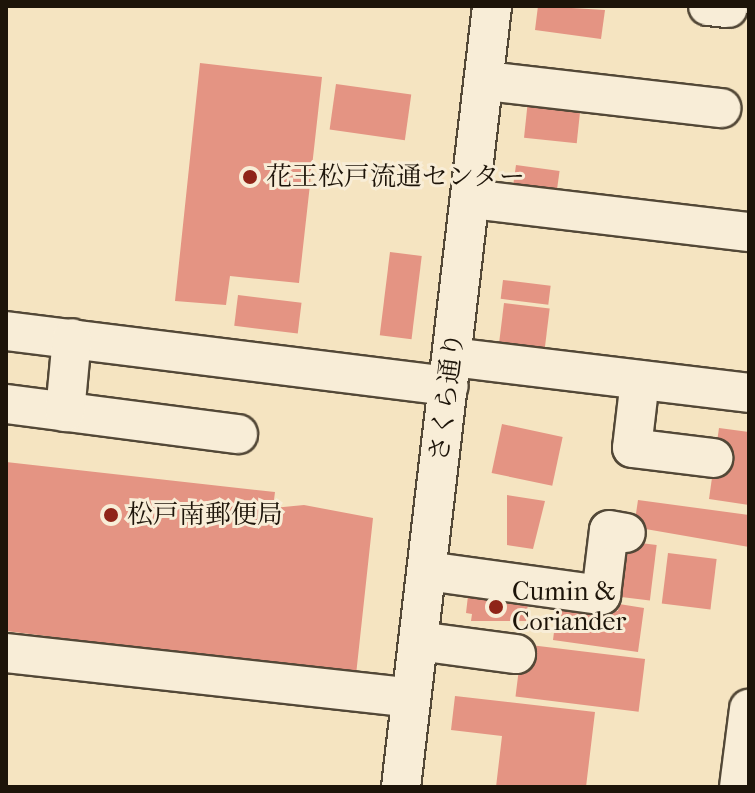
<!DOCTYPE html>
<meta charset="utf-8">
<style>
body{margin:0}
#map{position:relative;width:755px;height:793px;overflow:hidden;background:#f5e4c1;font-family:"IM FELL French Canon","Noto Serif JP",serif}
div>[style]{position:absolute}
.building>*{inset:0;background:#e49483;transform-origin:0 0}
.roads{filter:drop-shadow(2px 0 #534837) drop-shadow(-2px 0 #534837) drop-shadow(0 2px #534837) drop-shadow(0 -2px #534837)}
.minor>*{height:38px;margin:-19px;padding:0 19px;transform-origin:19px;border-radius:19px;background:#f8edd7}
.dots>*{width:22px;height:22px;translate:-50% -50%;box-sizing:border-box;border:4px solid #f8edd7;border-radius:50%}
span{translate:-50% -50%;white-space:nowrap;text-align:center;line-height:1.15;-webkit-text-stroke:6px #f8edd7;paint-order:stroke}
.poi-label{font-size:26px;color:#1d1409}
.left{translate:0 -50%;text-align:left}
.street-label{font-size:26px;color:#1d1409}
.frame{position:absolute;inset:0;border:8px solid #1d1409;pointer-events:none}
</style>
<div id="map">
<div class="building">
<i style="clip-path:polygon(538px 6px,605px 10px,601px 39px,535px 30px)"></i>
<i style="clip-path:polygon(200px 63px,322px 77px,299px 283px,230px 276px,226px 305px,175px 301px)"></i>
<i style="left:336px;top:84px;width:76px;height:46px;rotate:8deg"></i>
<i style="left:528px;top:100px;width:53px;height:38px;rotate:6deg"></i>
<i style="left:516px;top:165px;width:44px;height:24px;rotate:8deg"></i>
<i style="left:390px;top:252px;width:32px;height:84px;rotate:7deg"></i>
<i style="left:503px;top:280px;width:48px;height:19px;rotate:7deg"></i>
<i style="left:238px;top:295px;width:64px;height:31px;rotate:7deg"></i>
<i style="left:504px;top:303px;width:46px;height:45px;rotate:7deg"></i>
<i style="left:502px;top:424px;width:62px;height:50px;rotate:12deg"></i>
<i style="clip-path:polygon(719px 428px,749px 432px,749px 505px,709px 499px)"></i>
<i style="clip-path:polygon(6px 462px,275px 492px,273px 508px,304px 505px,373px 518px,356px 675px,6px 631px)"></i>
<i style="clip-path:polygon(507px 495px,545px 501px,533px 549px,507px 545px)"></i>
<i style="clip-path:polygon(638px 500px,749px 515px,749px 547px,634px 527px)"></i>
<i style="left:616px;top:540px;width:41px;height:56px;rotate:7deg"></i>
<i style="left:668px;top:553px;width:49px;height:51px;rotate:7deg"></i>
<i style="clip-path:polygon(469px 587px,529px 594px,526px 621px,471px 621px,472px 614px,466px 613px)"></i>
<i style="clip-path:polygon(558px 600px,618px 611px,619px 604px,644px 608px,638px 652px,553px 640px)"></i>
<i style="left:522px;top:644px;width:124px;height:53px;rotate:7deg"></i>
<i style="clip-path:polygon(455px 696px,595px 712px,586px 787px,496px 787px,502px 736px,451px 730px)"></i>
</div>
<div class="roads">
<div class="minor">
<i style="left:708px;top:6px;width:20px;rotate:6deg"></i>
<i style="left:487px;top:81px;width:236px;rotate:6.6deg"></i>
<i style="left:471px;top:199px;width:280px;rotate:6.8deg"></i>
<i style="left:6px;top:331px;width:446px;rotate:7.1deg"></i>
<i style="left:452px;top:357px;width:299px;rotate:6.9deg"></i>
<i style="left:640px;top:380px;width:68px;rotate:96.7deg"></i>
<i style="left:632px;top:448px;width:82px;rotate:7deg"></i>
<i style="left:6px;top:404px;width:234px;rotate:7.4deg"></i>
<i style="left:65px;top:412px;width:74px;rotate:-84.6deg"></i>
<i style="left:427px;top:571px;width:176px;rotate:7.9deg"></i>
<i style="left:601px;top:595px;width:65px;rotate:-83deg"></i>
<i style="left:609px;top:530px;width:17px;rotate:10deg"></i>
<i style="left:418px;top:641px;width:99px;rotate:7.6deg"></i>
<i style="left:6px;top:653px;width:407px;rotate:6.3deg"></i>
<i style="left:401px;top:787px;width:786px;rotate:-83.35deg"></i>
<i style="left:739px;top:787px;width:79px;rotate:-82.7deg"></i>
</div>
</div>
<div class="dots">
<i style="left:250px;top:177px;background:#8f2418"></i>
<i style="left:111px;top:515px;background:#8f2418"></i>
<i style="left:496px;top:607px;background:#8f2418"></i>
</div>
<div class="poi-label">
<span class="left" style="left:266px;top:177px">花王松戸流通センター</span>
<span class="left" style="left:127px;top:515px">松戸南郵便局</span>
<span class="left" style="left:512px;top:607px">Cumin &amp;<br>Coriander</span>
</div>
<div class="street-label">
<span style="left:447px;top:397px;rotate:-83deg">さくら通り</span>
</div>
<div class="frame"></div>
</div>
